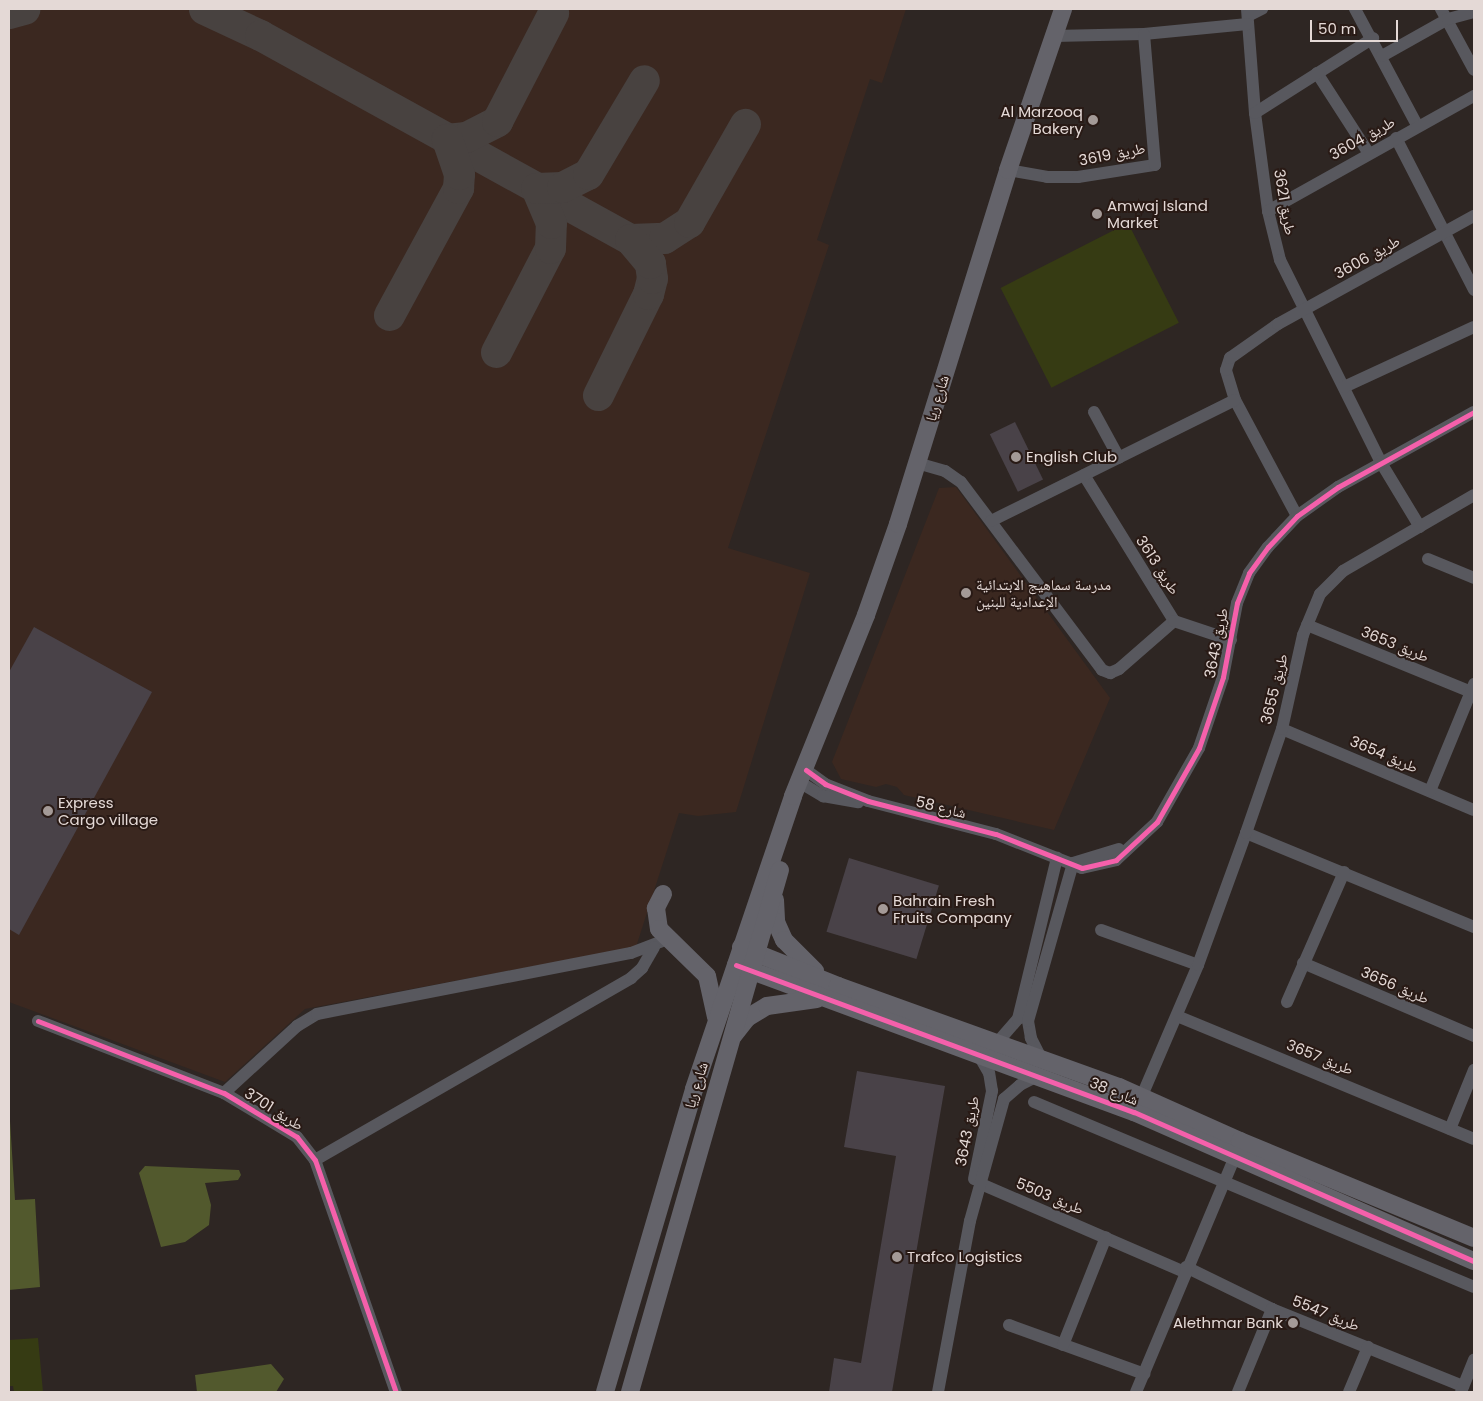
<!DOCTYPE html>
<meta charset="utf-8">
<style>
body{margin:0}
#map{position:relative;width:1483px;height:1401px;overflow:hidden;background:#2e2623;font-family:Poppins,"Noto Naskh Arabic",sans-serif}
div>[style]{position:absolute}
.built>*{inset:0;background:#3b2820}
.green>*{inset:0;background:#363b13;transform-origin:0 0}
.forest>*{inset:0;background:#52592d}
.taxiway>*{height:31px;margin:-15.5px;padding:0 15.5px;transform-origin:15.5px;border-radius:15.5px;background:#484240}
.building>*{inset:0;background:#494248;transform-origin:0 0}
.street>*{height:12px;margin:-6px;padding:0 6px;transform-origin:6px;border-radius:6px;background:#58585e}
.secondary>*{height:18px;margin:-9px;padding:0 9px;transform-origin:9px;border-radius:9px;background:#64636a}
.cycleway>*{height:5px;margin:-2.5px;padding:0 2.5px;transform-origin:2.5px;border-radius:2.5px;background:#f560ab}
.dots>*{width:14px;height:14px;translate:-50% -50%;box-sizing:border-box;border:2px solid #291a15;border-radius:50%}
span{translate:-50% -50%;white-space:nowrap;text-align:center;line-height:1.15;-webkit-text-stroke:4px #291a15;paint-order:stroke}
.poi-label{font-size:15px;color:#e4d9d6}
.right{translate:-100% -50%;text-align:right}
.left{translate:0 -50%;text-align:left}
.street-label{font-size:15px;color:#e4d9d6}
.frame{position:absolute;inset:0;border:10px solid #e4d9d6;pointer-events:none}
.scale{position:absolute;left:1310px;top:20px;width:88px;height:22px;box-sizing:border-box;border:2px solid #e4d9d6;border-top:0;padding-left:6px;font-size:15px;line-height:18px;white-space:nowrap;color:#e4d9d6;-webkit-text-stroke:4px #291a15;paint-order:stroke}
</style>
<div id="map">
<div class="built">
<i style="clip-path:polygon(9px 9px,906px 9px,882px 83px,870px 79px,817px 240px,829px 245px,728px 548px,810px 573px,736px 812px,698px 816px,679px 813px,636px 947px,305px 1009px,225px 1082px,9px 1002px)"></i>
<i style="clip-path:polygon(956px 487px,1110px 698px,1054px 830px,904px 795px,897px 787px,886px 784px,876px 787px,841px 779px,832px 762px,939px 488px)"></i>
</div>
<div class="green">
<i style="left:1128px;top:223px;width:112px;height:143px;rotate:63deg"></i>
<i style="clip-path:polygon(38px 1338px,43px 1392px,14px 1392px,13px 1386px,9px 1386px,9px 1340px)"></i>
</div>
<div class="forest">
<i style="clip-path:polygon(9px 1105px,15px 1200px,35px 1199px,40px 1287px,9px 1290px)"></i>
<i style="clip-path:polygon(145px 1166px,239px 1170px,241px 1175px,238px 1180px,205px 1183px,211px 1205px,209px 1225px,185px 1242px,161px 1247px,139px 1173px)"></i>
<i style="clip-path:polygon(271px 1364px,284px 1379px,276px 1392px,197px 1392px,195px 1375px)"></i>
</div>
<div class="taxiway">
<i style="left:204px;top:9px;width:62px;rotate:24.9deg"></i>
<i style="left:260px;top:35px;width:423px;rotate:28.9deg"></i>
<i style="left:630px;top:239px;width:34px;rotate:-2deg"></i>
<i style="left:664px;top:238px;width:30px;rotate:-33deg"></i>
<i style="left:689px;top:222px;width:113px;rotate:-60.3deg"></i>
<i style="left:9px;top:13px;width:16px;rotate:-15deg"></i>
<i style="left:446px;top:139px;width:20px;rotate:-6deg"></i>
<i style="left:466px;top:137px;width:35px;rotate:-27deg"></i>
<i style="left:497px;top:121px;width:122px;rotate:-62.6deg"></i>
<i style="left:389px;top:315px;width:145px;rotate:-61.5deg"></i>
<i style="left:458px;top:188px;width:14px;rotate:-86deg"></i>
<i style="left:459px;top:174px;width:37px;rotate:-109deg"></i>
<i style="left:496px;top:352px;width:117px;rotate:-62.6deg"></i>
<i style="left:550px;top:248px;width:25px;rotate:-88deg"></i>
<i style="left:551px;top:223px;width:38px;rotate:-113deg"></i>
<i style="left:536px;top:188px;width:26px;rotate:-2deg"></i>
<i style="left:562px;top:187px;width:29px;rotate:-27deg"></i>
<i style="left:588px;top:174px;width:109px;rotate:-59.2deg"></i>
<i style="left:598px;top:395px;width:113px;rotate:-63.7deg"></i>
<i style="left:648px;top:294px;width:16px;rotate:-76deg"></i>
<i style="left:652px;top:278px;width:15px;rotate:-98deg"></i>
<i style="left:650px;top:263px;width:31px;rotate:-130deg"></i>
</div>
<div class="building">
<i style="left:1015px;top:422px;width:64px;height:28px;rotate:64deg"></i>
<i style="clip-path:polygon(34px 627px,152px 692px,19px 935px,9px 929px,9px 672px)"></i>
<i style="left:849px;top:858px;width:94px;height:77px;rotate:17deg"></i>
<i style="clip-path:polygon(857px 1071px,945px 1086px,892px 1392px,829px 1392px,834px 1358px,861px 1363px,896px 1156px,844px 1147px)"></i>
</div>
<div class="street">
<i style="left:1247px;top:9px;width:104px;rotate:85.6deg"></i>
<i style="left:1255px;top:113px;width:99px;rotate:82.4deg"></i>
<i style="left:1268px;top:211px;width:50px;rotate:76.2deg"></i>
<i style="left:1280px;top:260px;width:225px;rotate:63.5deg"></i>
<i style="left:1380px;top:461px;width:77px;rotate:58.8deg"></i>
<i style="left:1355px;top:9px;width:132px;rotate:61.9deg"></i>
<i style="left:1441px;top:9px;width:69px;rotate:61.6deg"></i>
<i style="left:1248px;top:16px;width:16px;rotate:-27deg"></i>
<i style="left:1054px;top:36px;width:90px;rotate:-1.3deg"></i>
<i style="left:1144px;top:34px;width:104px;rotate:-5.5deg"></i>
<i style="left:1382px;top:56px;width:76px;rotate:-29.3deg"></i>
<i style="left:1448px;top:19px;width:27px;rotate:-15deg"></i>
<i style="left:1317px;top:73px;width:94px;rotate:57.2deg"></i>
<i style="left:1255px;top:113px;width:140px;rotate:-32.4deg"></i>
<i style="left:1396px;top:138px;width:171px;rotate:62.8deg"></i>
<i style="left:1008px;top:170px;width:40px;rotate:10deg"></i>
<i style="left:1047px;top:177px;width:31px"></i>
<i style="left:1078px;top:177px;width:78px;rotate:-8.9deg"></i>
<i style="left:1155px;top:165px;width:131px;rotate:-94.8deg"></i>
<i style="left:1268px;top:211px;width:236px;rotate:-29.2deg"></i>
<i style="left:1344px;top:387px;width:143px;rotate:-24.8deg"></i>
<i style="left:1094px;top:412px;width:52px;rotate:61.5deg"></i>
<i style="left:917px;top:463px;width:29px;rotate:16deg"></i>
<i style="left:945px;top:471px;width:19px;rotate:35deg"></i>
<i style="left:961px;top:482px;width:235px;rotate:53.1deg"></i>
<i style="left:1102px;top:670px;width:9px;rotate:21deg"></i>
<i style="left:1110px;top:673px;width:10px;rotate:-24deg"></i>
<i style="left:1119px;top:669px;width:73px;rotate:-41.1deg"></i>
<i style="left:1084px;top:475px;width:172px;rotate:58.3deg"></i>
<i style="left:1174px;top:621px;width:60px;rotate:18.4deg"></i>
<i style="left:1297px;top:516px;width:132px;rotate:-118.1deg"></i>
<i style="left:1235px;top:400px;width:31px;rotate:-107deg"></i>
<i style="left:1226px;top:370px;width:13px;rotate:-72deg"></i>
<i style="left:1230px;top:358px;width:59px;rotate:-35.3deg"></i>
<i style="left:1278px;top:324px;width:224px;rotate:-28.9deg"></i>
<i style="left:991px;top:521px;width:272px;rotate:-26.4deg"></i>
<i style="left:1428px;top:559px;width:50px;rotate:22.4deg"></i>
<i style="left:1307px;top:625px;width:177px;rotate:22.2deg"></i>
<i style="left:1282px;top:729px;width:208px;rotate:22.9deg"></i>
<i style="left:806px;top:770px;width:24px;rotate:36deg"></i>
<i style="left:825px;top:784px;width:46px;rotate:21.6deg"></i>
<i style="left:868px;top:801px;width:132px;rotate:14.5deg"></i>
<i style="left:996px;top:834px;width:92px;rotate:21.6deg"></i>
<i style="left:1082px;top:868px;width:35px;rotate:-13deg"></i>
<i style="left:1116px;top:860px;width:56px;rotate:-42.8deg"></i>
<i style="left:1157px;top:822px;width:85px;rotate:-60.4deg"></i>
<i style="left:1199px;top:748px;width:75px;rotate:-71.3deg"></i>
<i style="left:1223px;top:677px;width:75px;rotate:-79.3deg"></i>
<i style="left:1237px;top:603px;width:32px;rotate:-68deg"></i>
<i style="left:1249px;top:573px;width:32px;rotate:-54deg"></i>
<i style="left:1268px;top:547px;width:42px;rotate:-46.9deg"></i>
<i style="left:1297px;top:516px;width:50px;rotate:-35.3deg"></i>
<i style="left:1338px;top:487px;width:155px;rotate:-28.9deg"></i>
<i style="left:801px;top:783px;width:26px;rotate:31deg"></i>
<i style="left:823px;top:796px;width:36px;rotate:10deg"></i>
<i style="left:1430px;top:791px;width:116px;rotate:-67.6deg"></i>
<i style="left:1246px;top:833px;width:247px;rotate:22.4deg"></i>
<i style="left:1073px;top:863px;width:48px;rotate:-16.9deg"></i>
<i style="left:1101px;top:930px;width:103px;rotate:19.8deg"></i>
<i style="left:1303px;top:963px;width:186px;rotate:23.1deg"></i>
<i style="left:1287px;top:1002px;width:142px;rotate:-66.3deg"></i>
<i style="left:1177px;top:1016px;width:321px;rotate:22.5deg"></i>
<i style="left:38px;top:1021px;width:199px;rotate:21.2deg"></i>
<i style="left:224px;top:1093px;width:85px;rotate:31.1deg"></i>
<i style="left:297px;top:1137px;width:29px;rotate:52deg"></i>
<i style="left:315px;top:1160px;width:246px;rotate:70.8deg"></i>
<i style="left:996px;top:1044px;width:33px;rotate:-49deg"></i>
<i style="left:1018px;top:1019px;width:166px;rotate:-76.4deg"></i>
<i style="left:1042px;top:1060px;width:25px;rotate:-117deg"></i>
<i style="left:1031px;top:1038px;width:17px;rotate:-100deg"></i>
<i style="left:1028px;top:1021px;width:164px;rotate:-74.1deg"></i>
<i style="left:224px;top:1093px;width:99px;rotate:-42.5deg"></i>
<i style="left:297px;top:1026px;width:23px;rotate:-31deg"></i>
<i style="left:317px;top:1014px;width:320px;rotate:-11deg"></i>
<i style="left:631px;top:953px;width:39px;rotate:-21deg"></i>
<i style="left:1034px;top:1102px;width:477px;rotate:22.8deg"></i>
<i style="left:1138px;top:1105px;width:152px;rotate:-66.8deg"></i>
<i style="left:1198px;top:965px;width:140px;rotate:-70deg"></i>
<i style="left:1246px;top:833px;width:110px;rotate:-70.9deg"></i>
<i style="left:1282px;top:729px;width:96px;rotate:-77.4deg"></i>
<i style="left:1303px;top:635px;width:44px;rotate:-67.5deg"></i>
<i style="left:1320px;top:594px;width:33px;rotate:-45deg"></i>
<i style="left:1343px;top:571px;width:151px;rotate:-30.1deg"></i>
<i style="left:1450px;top:1129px;width:64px;rotate:-67.9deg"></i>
<i style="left:315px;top:1160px;width:365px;rotate:-29.9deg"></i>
<i style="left:631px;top:978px;width:15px;rotate:-42deg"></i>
<i style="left:642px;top:968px;width:24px;rotate:-60deg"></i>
<i style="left:974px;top:1179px;width:90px;rotate:-78.4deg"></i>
<i style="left:992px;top:1091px;width:18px;rotate:-99deg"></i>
<i style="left:989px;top:1073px;width:24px;rotate:-120deg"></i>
<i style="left:981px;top:1184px;width:221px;rotate:23.4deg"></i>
<i style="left:1186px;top:1267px;width:96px;rotate:26deg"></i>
<i style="left:1272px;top:1309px;width:206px;rotate:22deg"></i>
<i style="left:1009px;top:1325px;width:144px;rotate:19.9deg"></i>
<i style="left:1063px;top:1345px;width:116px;rotate:-68.3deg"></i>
<i style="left:938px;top:1392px;width:174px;rotate:-79.4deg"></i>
<i style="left:970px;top:1221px;width:127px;rotate:-74.4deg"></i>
<i style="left:1004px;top:1099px;width:21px;rotate:-41deg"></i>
<i style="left:1020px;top:1085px;width:22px;rotate:-27deg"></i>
<i style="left:1136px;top:1392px;width:256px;rotate:-67.2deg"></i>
<i style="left:1238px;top:1392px;width:90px;rotate:-67.7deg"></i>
<i style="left:1349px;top:1392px;width:49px;rotate:-67.1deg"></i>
<i style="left:1461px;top:1392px;width:35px;rotate:-68deg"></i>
</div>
<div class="secondary">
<i style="left:663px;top:894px;width:16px;rotate:117deg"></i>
<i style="left:656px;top:908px;width:21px;rotate:82deg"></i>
<i style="left:659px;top:929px;width:67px;rotate:44.4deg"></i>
<i style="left:707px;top:976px;width:42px;rotate:77.6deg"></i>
<i style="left:775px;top:900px;width:22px;rotate:87deg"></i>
<i style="left:776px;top:922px;width:20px;rotate:66deg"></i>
<i style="left:784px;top:940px;width:44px;rotate:45deg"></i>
<i style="left:741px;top:947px;width:105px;rotate:21.9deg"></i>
<i style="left:838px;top:986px;width:299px;rotate:19.8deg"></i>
<i style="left:1119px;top:1087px;width:133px;rotate:24.1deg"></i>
<i style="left:1240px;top:1141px;width:253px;rotate:22.5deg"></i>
<i style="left:736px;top:965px;width:424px;rotate:20.3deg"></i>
<i style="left:1134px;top:1112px;width:371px;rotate:23.7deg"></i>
<i style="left:733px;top:1036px;width:23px;rotate:-52deg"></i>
<i style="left:747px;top:1018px;width:23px;rotate:-31deg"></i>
<i style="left:767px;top:1006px;width:50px;rotate:-8deg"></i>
<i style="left:605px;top:1392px;width:316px;rotate:-73.6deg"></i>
<i style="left:694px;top:1089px;width:309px;rotate:-71.3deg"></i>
<i style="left:793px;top:796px;width:195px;rotate:-68deg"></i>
<i style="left:866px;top:615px;width:96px;rotate:-70.6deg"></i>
<i style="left:898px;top:524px;width:371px;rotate:-72.7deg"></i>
<i style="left:1008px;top:170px;width:170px;rotate:-71.1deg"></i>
<i style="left:630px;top:1392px;width:543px;rotate:-73.97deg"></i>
</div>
<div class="cycleway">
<i style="left:806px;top:770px;width:24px;rotate:36deg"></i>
<i style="left:825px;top:784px;width:46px;rotate:21.6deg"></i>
<i style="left:868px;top:801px;width:132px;rotate:14.5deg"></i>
<i style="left:996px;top:834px;width:92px;rotate:21.6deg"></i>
<i style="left:1082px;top:868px;width:35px;rotate:-13deg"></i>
<i style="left:1116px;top:860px;width:56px;rotate:-42.8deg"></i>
<i style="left:1157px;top:822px;width:85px;rotate:-60.4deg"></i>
<i style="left:1199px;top:748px;width:75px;rotate:-71.3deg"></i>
<i style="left:1223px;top:677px;width:75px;rotate:-79.3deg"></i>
<i style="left:1237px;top:603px;width:32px;rotate:-68deg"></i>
<i style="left:1249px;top:573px;width:32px;rotate:-54deg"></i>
<i style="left:1268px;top:547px;width:42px;rotate:-46.9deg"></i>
<i style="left:1297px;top:516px;width:50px;rotate:-35.3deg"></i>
<i style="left:1338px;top:487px;width:155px;rotate:-28.9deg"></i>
<i style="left:736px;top:965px;width:424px;rotate:20.3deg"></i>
<i style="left:1134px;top:1112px;width:371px;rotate:23.7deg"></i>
<i style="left:38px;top:1021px;width:199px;rotate:21.2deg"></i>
<i style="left:224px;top:1093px;width:85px;rotate:31.1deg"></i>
<i style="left:297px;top:1137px;width:29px;rotate:52deg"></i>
<i style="left:315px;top:1160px;width:246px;rotate:70.8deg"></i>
</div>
<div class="dots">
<i style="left:1093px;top:120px;background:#a49a97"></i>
<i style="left:1097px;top:214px;background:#a49a97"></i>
<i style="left:1016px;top:457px;background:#a49a97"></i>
<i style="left:966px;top:593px;background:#a49a97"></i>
<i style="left:48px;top:811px;background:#a49a97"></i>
<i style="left:883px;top:909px;background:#a49a97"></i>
<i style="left:897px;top:1257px;background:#a49a97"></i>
<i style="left:1293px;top:1323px;background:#a49a97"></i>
</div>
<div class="poi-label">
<span class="right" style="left:1083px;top:120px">Al Marzooq<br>Bakery</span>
<span class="left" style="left:1107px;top:214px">Amwaj Island<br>Market</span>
<span class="left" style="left:1026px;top:457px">English Club</span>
<span class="left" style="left:976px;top:593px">مدرسة سماهيج الابتدائية<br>الإعدادية للبنين</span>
<span class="left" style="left:58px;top:811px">Express<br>Cargo village</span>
<span class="left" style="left:893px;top:909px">Bahrain Fresh<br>Fruits Company</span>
<span class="left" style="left:907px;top:1257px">Trafco Logistics</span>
<span class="right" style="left:1283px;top:1323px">Alethmar Bank</span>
</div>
<div class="street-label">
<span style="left:1362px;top:138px;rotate:-29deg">طريق 3604</span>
<span style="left:1112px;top:154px;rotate:-11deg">طريق 3619</span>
<span style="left:1285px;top:202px;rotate:80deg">طريق 3621</span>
<span style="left:1367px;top:257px;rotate:-29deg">طريق 3606</span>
<span style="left:937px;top:398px;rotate:-73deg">شارع ريا</span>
<span style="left:1158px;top:565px;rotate:57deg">طريق 3613</span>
<span style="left:1216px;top:643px;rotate:-79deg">طريق 3643</span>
<span style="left:1395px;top:644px;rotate:22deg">طريق 3653</span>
<span style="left:1274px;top:689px;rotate:-76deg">طريق 3655</span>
<span style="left:1384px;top:754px;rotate:23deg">طريق 3654</span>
<span style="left:941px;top:807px;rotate:14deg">شارع 58</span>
<span style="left:1395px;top:985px;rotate:23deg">طريق 3656</span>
<span style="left:1320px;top:1057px;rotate:22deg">طريق 3657</span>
<span style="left:696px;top:1085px;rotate:-73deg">شارع ريا</span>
<span style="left:1114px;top:1091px;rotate:22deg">شارع 38</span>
<span style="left:274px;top:1109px;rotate:32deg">طريق 3701</span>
<span style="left:967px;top:1131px;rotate:-79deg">طريق 3643</span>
<span style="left:1050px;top:1196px;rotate:23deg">طريق 5503</span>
<span style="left:1326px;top:1313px;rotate:22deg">طريق 5547</span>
</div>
<div class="frame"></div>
<div class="scale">50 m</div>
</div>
